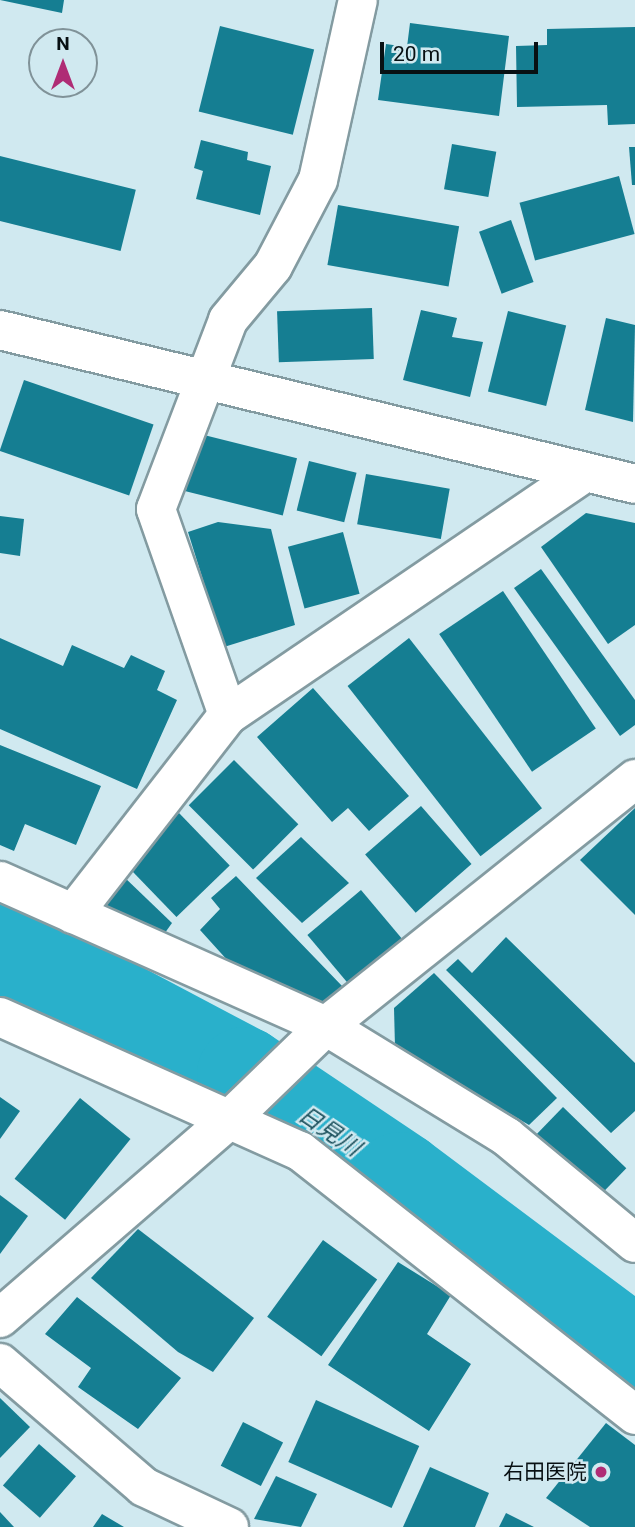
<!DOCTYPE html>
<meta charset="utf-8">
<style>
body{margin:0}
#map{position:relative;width:635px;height:1527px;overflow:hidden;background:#d0e9f0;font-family:Roboto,"Noto Sans JP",sans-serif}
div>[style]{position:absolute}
.river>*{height:94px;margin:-47px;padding:0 47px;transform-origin:47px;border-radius:47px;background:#29b0cb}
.building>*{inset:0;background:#157e92;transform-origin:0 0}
.roads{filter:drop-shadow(2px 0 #839ba1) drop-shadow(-2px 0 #839ba1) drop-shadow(0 2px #839ba1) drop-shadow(0 -2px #839ba1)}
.minor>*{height:38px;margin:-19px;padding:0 19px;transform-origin:19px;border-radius:19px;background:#fff}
.dots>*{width:19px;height:19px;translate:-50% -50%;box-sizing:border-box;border:4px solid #d0e9f0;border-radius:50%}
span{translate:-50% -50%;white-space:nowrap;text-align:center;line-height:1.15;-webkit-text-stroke:5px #d0e9f0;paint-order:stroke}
.poi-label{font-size:21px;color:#081013}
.right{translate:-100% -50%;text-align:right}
.water-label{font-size:23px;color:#1c515d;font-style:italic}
.north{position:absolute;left:28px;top:28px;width:70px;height:70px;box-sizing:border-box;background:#d0e9f0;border:2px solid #809298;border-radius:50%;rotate:0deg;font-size:19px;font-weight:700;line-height:28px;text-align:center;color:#081013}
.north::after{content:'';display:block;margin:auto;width:24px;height:32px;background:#af2c75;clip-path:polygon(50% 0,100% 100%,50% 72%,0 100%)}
.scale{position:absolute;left:380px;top:42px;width:158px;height:32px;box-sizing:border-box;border:4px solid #081013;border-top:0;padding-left:9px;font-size:21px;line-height:24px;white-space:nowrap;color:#081013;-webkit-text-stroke:5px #d0e9f0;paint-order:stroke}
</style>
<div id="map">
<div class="river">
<i style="left:0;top:945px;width:276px;rotate:27.9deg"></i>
<i style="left:244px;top:1074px;width:188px;rotate:33.9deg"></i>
<i style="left:400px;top:1179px;width:294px;rotate:36.8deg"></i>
</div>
<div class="building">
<i style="clip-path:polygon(0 0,64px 0,62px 13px)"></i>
<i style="clip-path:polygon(410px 23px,509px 36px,499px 116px,378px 100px,386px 44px,407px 47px)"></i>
<i style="left:220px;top:26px;width:97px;height:88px;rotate:14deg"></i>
<i style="clip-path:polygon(635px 27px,635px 124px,608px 125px,607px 105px,517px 107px,516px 46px,547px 45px,547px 29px)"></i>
<i style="clip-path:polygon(201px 140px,248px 152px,247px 160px,271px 166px,260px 215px,196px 199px,203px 171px,194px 168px)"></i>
<i style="left:452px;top:144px;width:45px;height:46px;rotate:10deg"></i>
<i style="clip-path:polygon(629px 147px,635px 147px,635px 185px,632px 185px)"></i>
<i style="left:0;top:156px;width:140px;height:63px;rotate:14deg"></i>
<i style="left:619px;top:176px;width:60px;height:103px;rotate:75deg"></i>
<i style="left:338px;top:205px;width:123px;height:61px;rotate:10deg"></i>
<i style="left:511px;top:220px;width:66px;height:34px;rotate:70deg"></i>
<i style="left:372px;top:308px;width:51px;height:95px;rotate:88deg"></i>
<i style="clip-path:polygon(421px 310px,457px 318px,452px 337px,483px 342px,470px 397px,403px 380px)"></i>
<i style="left:508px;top:311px;width:60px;height:83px;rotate:14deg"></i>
<i style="clip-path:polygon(606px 318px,635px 325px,633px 422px,585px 410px)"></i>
<i style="left:24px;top:380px;width:137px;height:75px;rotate:19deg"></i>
<i style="left:200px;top:434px;width:100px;height:59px;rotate:14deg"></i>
<i style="left:309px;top:461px;width:49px;height:51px;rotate:14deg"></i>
<i style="left:366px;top:474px;width:85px;height:51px;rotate:10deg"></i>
<i style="clip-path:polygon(586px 513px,635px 523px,635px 625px,608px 644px,541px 547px)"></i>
<i style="clip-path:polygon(0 516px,24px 519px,20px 556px,0 553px)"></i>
<i style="clip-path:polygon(218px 522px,271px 529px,295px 625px,224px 647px,188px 532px)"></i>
<i style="left:343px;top:532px;width:64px;height:57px;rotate:75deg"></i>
<i style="clip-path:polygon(541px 569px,635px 700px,635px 725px,620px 736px,514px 588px)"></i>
<i style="left:503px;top:591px;width:166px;height:77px;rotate:56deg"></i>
<i style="clip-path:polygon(0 638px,63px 666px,72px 645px,124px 668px,131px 655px,165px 671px,157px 690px,177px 700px,137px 789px,0 729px)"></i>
<i style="left:409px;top:638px;width:216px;height:78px;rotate:52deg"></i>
<i style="clip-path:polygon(313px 688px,409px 796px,369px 831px,348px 808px,332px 822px,257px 737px)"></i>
<i style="clip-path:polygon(0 745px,101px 786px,76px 845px,25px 824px,14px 851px,0 845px)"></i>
<i style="left:234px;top:760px;width:91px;height:64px;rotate:45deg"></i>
<i style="left:421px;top:806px;width:77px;height:74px;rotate:49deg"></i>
<i style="clip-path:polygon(635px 808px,635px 915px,580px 860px)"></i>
<i style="left:179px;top:813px;width:73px;height:74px;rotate:46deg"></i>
<i style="clip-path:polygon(301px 837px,349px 883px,302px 923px,256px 878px)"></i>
<i style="clip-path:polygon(122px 875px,172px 923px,162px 937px,105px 909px,106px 894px)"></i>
<i style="clip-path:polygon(236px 876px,343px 987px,321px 1003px,229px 962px,200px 930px,220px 909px,211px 898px)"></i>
<i style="left:361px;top:890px;width:68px;height:70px;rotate:50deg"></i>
<i style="clip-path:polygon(506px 937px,635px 1063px,635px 1111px,611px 1133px,446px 970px,458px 959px,472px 973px)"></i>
<i style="clip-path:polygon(434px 973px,557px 1098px,529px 1125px,395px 1047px,394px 1008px)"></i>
<i style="clip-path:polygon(0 1097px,20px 1111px,0 1139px)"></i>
<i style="left:80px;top:1098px;width:65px;height:104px;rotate:39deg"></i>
<i style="left:563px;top:1107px;width:88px;height:38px;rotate:44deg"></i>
<i style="clip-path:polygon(0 1195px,28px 1216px,0 1254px)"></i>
<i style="clip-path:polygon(138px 1229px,254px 1318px,213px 1372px,178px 1352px,91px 1278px)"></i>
<i style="left:323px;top:1240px;width:67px;height:95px;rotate:36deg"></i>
<i style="clip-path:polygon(398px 1262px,451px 1295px,427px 1334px,471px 1364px,429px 1431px,328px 1365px)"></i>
<i style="clip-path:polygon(77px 1297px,181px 1378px,138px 1429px,78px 1387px,91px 1368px,45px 1334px)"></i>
<i style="clip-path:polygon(0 1398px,30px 1427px,0 1458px)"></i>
<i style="left:316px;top:1400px;width:113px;height:68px;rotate:24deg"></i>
<i style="left:243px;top:1422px;width:45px;height:49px;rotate:27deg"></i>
<i style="clip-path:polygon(606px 1423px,635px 1445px,635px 1527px,590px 1527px,546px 1498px)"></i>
<i style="left:39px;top:1444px;width:49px;height:55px;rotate:41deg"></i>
<i style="clip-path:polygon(430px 1467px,489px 1493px,475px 1527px,403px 1527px)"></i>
<i style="clip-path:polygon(276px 1476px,317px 1494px,301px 1527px,254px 1519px)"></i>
<i style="clip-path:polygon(0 1512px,14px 1527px,0 1527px)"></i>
<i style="clip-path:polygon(506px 1513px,534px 1527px,499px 1527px)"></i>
<i style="clip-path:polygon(102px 1514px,124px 1527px,93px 1527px)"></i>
</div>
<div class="roads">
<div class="minor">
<i style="left:0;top:330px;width:653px;rotate:13.63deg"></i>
<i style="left:228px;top:715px;width:218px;rotate:-109.3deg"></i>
<i style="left:156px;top:509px;width:202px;rotate:-69.1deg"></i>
<i style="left:228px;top:320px;width:70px;rotate:-50.2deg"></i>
<i style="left:273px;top:266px;width:97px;rotate:-62.4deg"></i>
<i style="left:318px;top:180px;width:184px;rotate:-77.5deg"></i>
<i style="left:0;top:881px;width:357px;rotate:24deg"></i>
<i style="left:326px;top:1026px;width:212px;rotate:31.5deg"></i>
<i style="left:507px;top:1137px;width:166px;rotate:39.6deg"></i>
<i style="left:73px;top:914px;width:252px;rotate:-52.1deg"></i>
<i style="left:228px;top:715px;width:428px;rotate:-34.2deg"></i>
<i style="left:0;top:1017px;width:329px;rotate:24.1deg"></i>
<i style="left:300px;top:1151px;width:427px;rotate:38.2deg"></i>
<i style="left:0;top:1318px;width:304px;rotate:-40.9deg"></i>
<i style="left:230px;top:1119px;width:134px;rotate:-44.1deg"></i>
<i style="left:326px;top:1026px;width:396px;rotate:-38.6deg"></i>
<i style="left:0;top:1363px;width:190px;rotate:40.7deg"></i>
<i style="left:144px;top:1487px;width:94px;rotate:25.2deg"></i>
</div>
</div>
<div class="dots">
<i style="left:601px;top:1472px;background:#af2c75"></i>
</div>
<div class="poi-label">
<span class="right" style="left:587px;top:1472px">右田医院</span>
</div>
<div class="water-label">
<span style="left:329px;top:1132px;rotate:34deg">日見川</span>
</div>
<div class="north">N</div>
<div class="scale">20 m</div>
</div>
